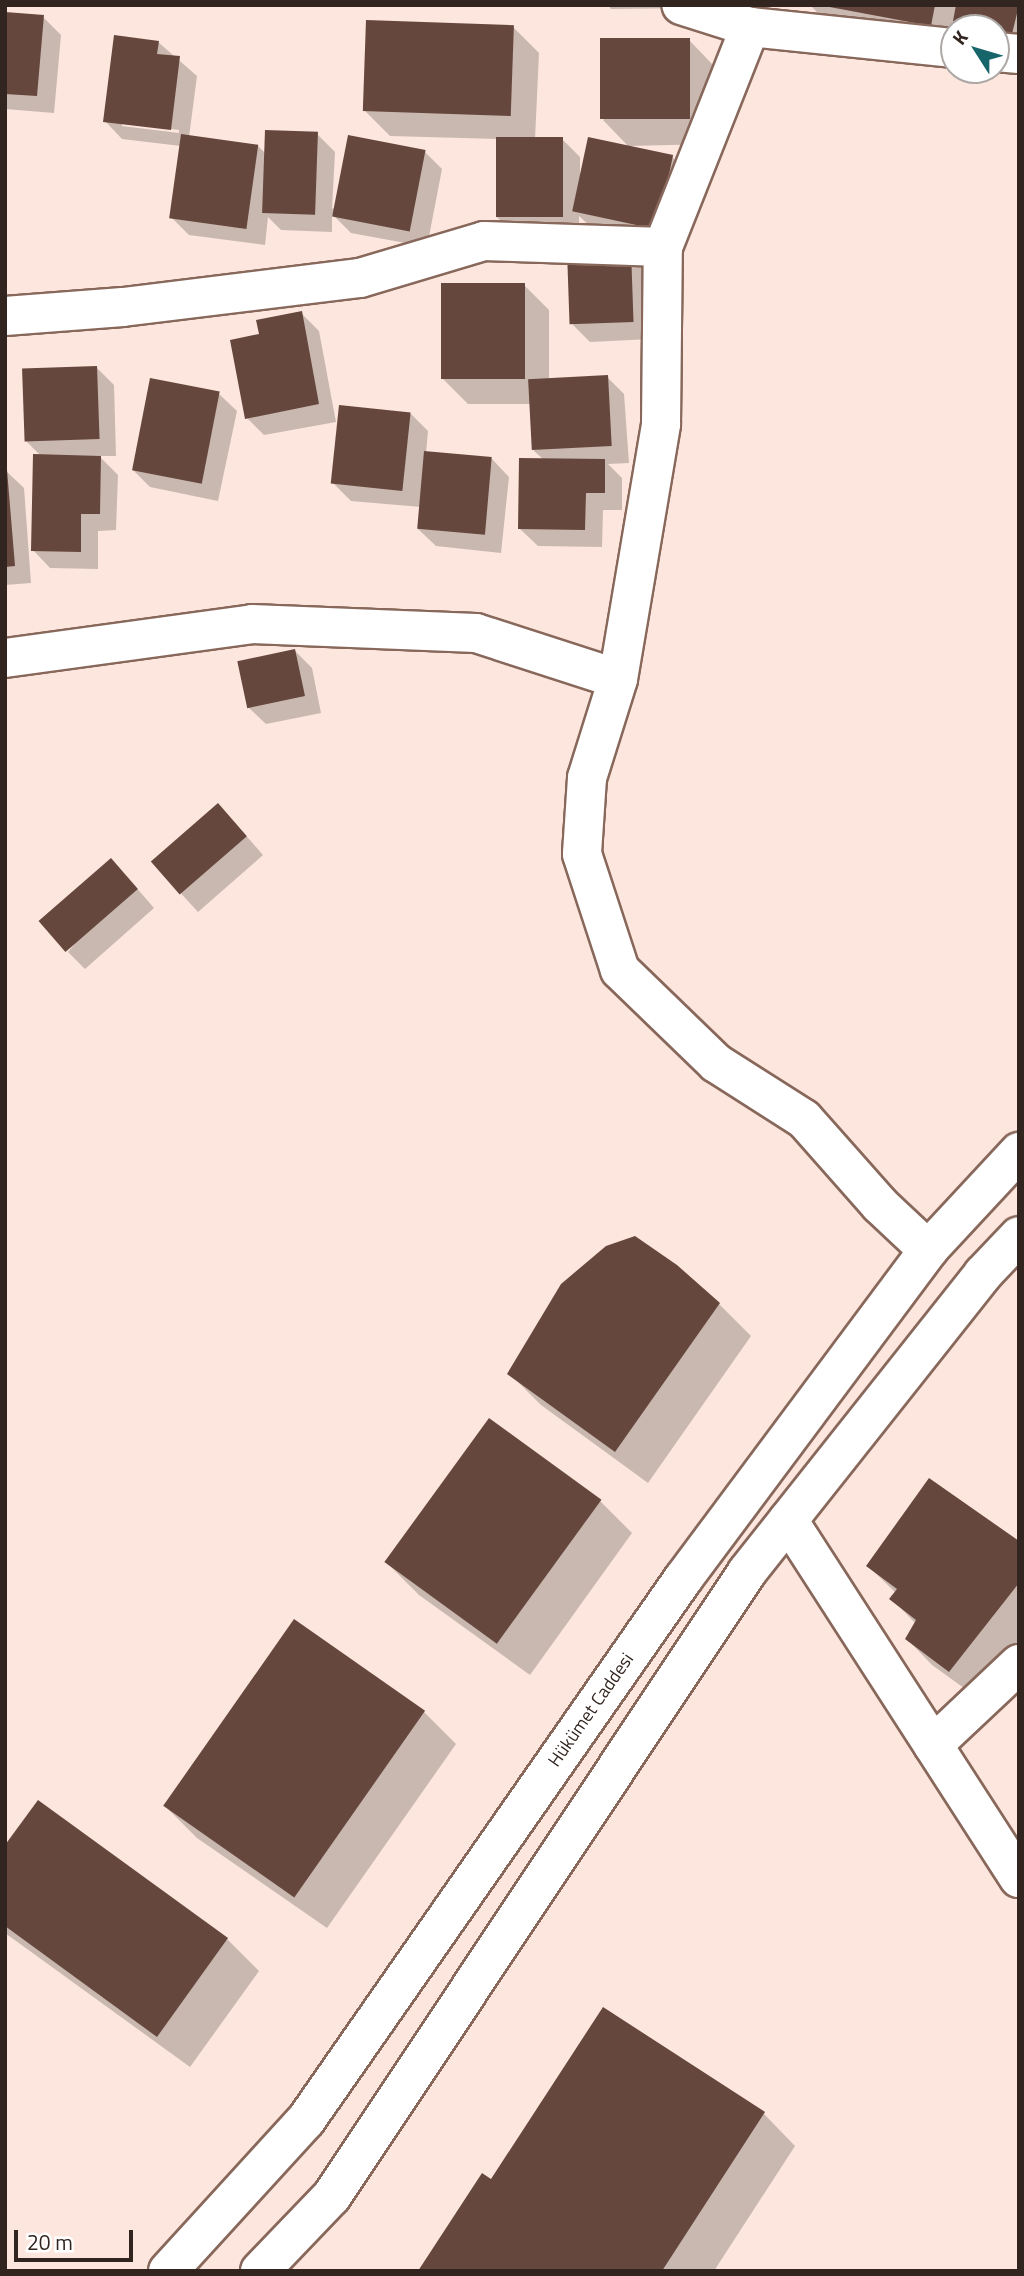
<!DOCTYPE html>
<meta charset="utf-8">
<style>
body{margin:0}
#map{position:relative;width:1024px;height:2276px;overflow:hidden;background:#fce6dd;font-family:"Titillium Web",sans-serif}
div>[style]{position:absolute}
.shadow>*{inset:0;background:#0003}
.building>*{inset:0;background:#66473d;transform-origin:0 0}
.roads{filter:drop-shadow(2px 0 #88685b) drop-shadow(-2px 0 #88685b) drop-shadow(0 2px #88685b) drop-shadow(0 -2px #88685b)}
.minor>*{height:38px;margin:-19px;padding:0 19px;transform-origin:19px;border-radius:19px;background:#fff}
.primary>*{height:38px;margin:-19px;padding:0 19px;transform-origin:19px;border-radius:19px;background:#fff}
span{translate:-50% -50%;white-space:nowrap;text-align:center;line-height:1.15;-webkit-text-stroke:7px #fff;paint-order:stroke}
.street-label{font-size:18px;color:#32251f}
.frame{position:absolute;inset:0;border:7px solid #32251f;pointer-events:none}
.north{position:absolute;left:940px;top:14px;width:70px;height:70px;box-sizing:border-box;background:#fff;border:2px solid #ada8a5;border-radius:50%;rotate:307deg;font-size:19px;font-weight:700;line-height:28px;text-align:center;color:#32251f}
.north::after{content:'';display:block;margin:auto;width:24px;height:32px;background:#16656b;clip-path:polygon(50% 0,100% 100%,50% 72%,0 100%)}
.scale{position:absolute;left:14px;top:2230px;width:119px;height:32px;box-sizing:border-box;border:4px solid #32251f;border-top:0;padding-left:9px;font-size:21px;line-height:24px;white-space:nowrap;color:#32251f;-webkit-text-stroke:5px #fff;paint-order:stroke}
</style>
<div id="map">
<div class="shadow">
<i style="clip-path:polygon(608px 5px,692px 5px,692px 8px,611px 9px)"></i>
<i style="clip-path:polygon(810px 5px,1019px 5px,1019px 55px,996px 49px,996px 28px,954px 28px,954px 50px,834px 29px)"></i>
<i style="clip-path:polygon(5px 13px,43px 17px,61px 35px,54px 113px,5px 109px)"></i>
<i style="clip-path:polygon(513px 27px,539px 53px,535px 139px,562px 139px,580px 157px,580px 176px,672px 157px,690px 174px,674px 246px,592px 228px,579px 216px,579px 234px,514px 234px,497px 217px,498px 139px,390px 136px,364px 110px)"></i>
<i style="clip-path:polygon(689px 40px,714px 66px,715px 144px,628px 146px,603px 120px)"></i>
<i style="clip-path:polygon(evenodd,158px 42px,197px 76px,189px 137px,258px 146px,266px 154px,317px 134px,335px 152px,332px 209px,425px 152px,442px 169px,427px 247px,351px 233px,332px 214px,332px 232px,281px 230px,268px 217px,265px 245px,189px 235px,172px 218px,181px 146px,122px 139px,105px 121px,158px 42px,122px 122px,179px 130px,179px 133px,122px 126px,122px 122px)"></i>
<i style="clip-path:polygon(630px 252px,647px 269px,651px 339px,590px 342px,573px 325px)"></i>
<i style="clip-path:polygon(524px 285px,549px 310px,549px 380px,607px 377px,624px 394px,629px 463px,608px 464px,622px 478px,622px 510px,603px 510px,602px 547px,538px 546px,520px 529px,544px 460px,534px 451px,531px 404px,468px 404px,443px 379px)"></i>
<i style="clip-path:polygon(301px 313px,319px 331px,336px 422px,264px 435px,247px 418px,261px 336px)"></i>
<i style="clip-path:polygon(97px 368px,114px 385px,116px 456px,99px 456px,118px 475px,116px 530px,98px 531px,98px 569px,50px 568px,33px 550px,41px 456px,25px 440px)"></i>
<i style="clip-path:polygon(219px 394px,237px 411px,218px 501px,150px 487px,133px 470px)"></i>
<i style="clip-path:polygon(411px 414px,428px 431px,426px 453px,492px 459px,509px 477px,501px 553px,436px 546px,418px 529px,421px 507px,351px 501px,333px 483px)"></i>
<i style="clip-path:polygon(5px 470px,24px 488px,31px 583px,5px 585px)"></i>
<i style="clip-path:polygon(295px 651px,312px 668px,321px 713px,266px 724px,248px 707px)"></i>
<i style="clip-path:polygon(235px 823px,263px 855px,198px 912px,153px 863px)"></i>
<i style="clip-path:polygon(128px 878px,154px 908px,85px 969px,68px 952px)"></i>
<i style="clip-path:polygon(719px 1304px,751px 1336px,648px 1483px,541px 1405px,509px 1373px)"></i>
<i style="clip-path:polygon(489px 1421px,600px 1501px,632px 1533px,530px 1675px,419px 1595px,387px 1563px)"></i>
<i style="clip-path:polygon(1019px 1543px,1019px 1640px,975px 1696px,932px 1665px,907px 1639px,916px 1624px,892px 1599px,896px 1593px,868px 1566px)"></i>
<i style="clip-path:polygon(424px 1712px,456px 1744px,327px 1928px,197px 1838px,165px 1806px)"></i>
<i style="clip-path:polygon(38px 1803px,227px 1939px,259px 1971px,190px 2067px,5px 1933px,5px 1848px)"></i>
<i style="clip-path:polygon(764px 2114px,795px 2146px,714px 2271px,420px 2271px,492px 2182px)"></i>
</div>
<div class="building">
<i style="clip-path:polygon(819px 5px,935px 5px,931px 26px)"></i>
<i style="clip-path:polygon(956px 5px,1019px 5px,1012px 34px,996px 31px,996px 28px,953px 21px)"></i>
<i style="clip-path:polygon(5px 12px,44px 15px,37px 96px,5px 94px)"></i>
<i style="left:366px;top:20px;width:148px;height:91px;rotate:2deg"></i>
<i style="clip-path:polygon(114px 35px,159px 41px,157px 54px,180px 56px,171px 130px,103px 122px)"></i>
<i style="left:690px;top:38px;width:81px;height:90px;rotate:90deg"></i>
<i style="left:265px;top:130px;width:53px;height:83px;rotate:2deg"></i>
<i style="left:181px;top:134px;width:78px;height:85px;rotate:8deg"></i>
<i style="left:348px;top:135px;width:79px;height:83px;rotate:11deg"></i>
<i style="left:496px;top:137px;width:67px;height:80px"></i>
<i style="left:588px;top:137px;width:87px;height:76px;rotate:12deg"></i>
<i style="left:631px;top:250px;width:72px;height:64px;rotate:88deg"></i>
<i style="left:441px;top:283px;width:84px;height:96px"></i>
<i style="clip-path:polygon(302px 311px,319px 404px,245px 419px,230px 340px,259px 334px,256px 320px)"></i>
<i style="left:97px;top:366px;width:73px;height:75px;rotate:88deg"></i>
<i style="left:608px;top:375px;width:71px;height:80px;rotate:87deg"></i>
<i style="left:150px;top:378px;width:71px;height:94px;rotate:11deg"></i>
<i style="left:339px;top:405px;width:72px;height:79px;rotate:6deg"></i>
<i style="left:424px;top:451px;width:68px;height:78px;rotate:5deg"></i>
<i style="clip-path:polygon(33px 454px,101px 456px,100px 514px,81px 514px,81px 552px,31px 551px)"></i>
<i style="clip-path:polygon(519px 458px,605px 459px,605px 493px,586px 493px,585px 530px,518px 529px)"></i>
<i style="clip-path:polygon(7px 470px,15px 566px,5px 567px,5px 471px)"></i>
<i style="left:295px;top:649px;width:48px;height:59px;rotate:78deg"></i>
<i style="left:218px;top:803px;width:44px;height:89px;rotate:49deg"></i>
<i style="left:111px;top:858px;width:41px;height:96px;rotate:49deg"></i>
<i style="clip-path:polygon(635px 1236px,677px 1265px,720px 1303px,615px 1452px,507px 1374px,561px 1284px,606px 1246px)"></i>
<i style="left:489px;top:1418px;width:139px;height:178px;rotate:36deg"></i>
<i style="clip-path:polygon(929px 1478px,1019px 1541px,1019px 1583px,949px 1672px,905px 1639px,916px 1620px,889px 1599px,897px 1589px,866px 1566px)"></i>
<i style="left:294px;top:1619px;width:160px;height:228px;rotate:35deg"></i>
<i style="clip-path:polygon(38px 1800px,228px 1938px,157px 2037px,5px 1926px,5px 1845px)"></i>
<i style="clip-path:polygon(603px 2007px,765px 2112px,662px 2271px,418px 2271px,482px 2173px,491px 2179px)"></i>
</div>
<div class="roads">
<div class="minor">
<i style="left:750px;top:27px;width:205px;rotate:5.9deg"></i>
<i style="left:996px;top:52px;width:23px;rotate:5deg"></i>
<i style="left:5px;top:316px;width:118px;rotate:-4.4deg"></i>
<i style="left:123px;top:307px;width:239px;rotate:-7deg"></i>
<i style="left:360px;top:278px;width:129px;rotate:-16.6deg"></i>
<i style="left:484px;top:241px;width:179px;rotate:1.9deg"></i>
<i style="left:663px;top:247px;width:237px;rotate:-68.4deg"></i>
<i style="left:750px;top:27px;width:72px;rotate:-162.3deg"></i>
<i style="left:5px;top:658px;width:249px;rotate:-7.8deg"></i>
<i style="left:252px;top:624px;width:224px;rotate:2.3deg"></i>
<i style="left:476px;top:633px;width:149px;rotate:17.9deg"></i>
<i style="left:618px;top:679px;width:259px;rotate:-80.4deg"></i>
<i style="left:661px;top:424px;width:177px;rotate:-89.4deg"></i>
<i style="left:618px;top:679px;width:104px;rotate:107.4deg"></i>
<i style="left:587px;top:778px;width:76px;rotate:93.8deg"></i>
<i style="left:582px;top:854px;width:122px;rotate:71.9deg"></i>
<i style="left:620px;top:970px;width:134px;rotate:44.1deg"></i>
<i style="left:716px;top:1063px;width:104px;rotate:32.5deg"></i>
<i style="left:804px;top:1119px;width:115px;rotate:48.5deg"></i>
<i style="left:880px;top:1205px;width:66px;rotate:43.2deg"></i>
<i style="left:788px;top:1520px;width:426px;rotate:57.2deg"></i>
<i style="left:933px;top:1745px;width:118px;rotate:-43.3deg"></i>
</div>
<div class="primary">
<i style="left:168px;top:2271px;width:205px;rotate:-47.6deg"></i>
<i style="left:306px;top:2120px;width:659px;rotate:-55.13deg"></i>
<i style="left:683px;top:1579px;width:410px;rotate:-53.3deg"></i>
<i style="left:928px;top:1250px;width:134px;rotate:-47.1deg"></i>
<i style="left:260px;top:2271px;width:104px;rotate:-46.2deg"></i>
<i style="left:332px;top:2196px;width:749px;rotate:-56.37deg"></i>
<i style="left:747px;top:1572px;width:380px;rotate:-51.6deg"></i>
<i style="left:983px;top:1274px;width:52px;rotate:-46.5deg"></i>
</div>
</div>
<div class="street-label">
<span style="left:591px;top:1710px;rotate:-55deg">Hükümet Caddesi</span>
</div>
<div class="frame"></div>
<div class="north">K</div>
<div class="scale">20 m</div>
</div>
